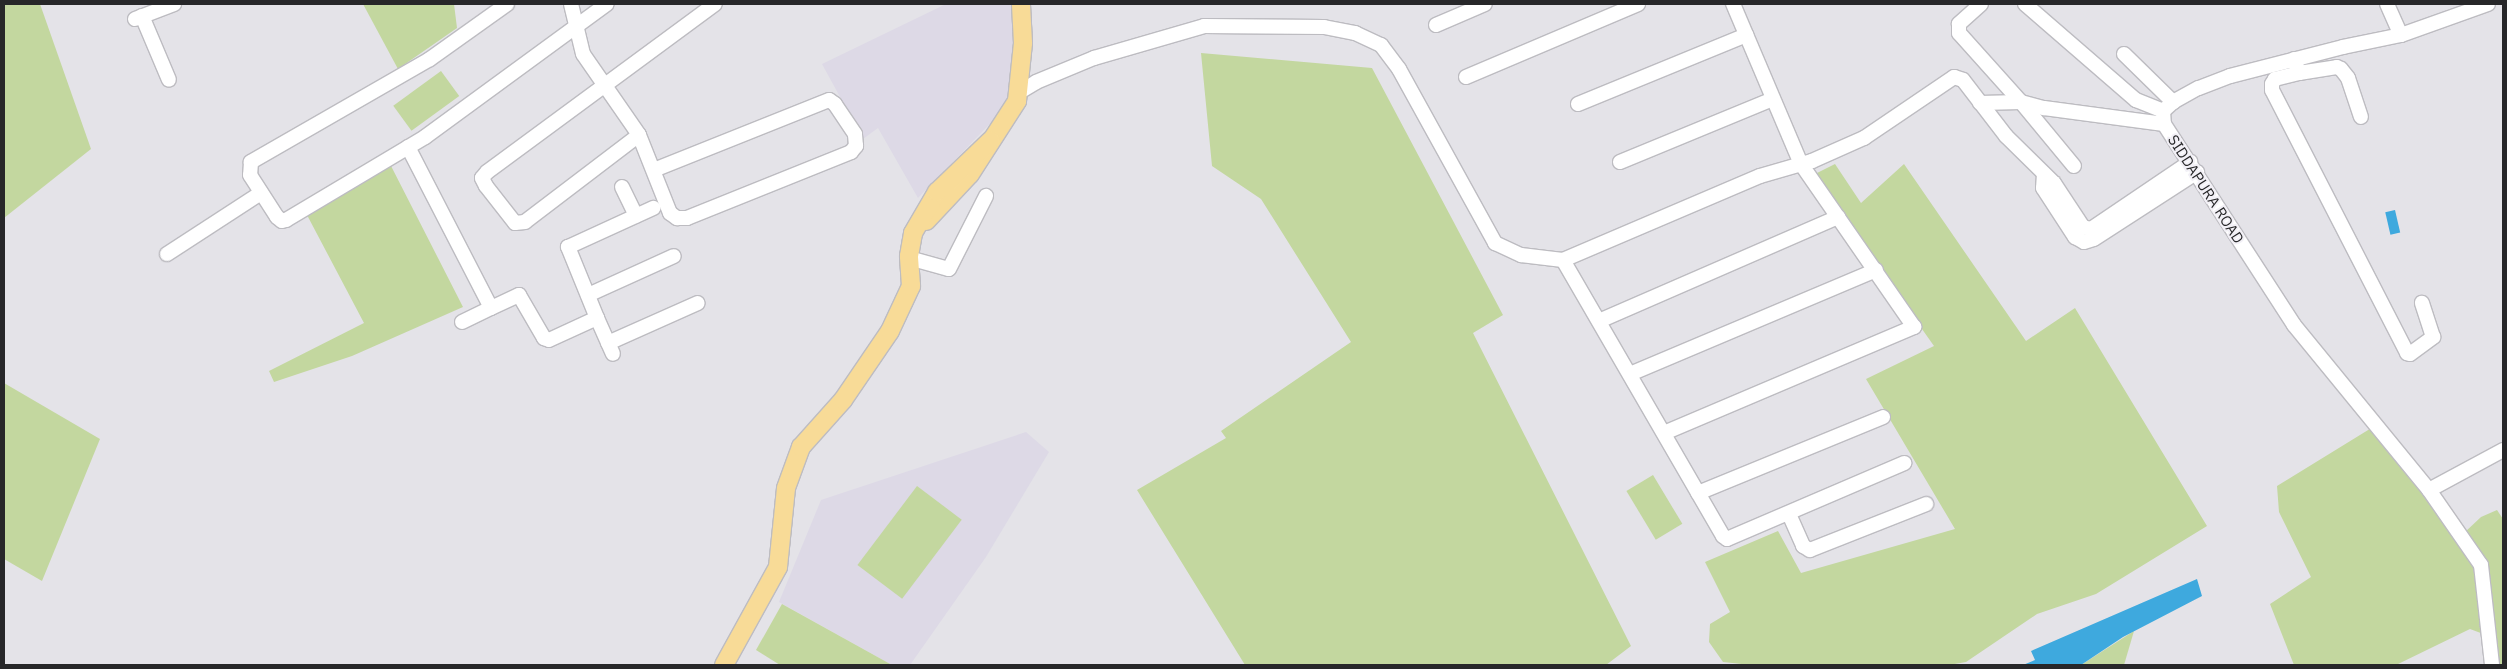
<!DOCTYPE html>
<style>
body{margin:0}
#map{position:relative;width:2507px;height:669px;overflow:hidden;background:#e4e3e8;font-family:"IBM Plex Sans",sans-serif}
div>[style]{position:absolute}
.built>*{inset:0;background:#ddd9e6}
.green>*{inset:0;background:#c3d79f;transform-origin:0 0}
.water>*{inset:0;background:#3ea9de;transform-origin:0 0}
.roads{filter:drop-shadow(1px 0 #bdbcc1) drop-shadow(-1px 0 #bdbcc1) drop-shadow(0 1px #bdbcc1) drop-shadow(0 -1px #bdbcc1)}
.minor>*{height:14px;margin:-7px;padding:0 7px;transform-origin:7px;border-radius:7px;background:#fff}
.major>*{height:18px;margin:-9px;padding:0 9px;transform-origin:9px;border-radius:9px;background:#f8db97}
span{translate:-50% -50%;white-space:nowrap;text-align:center;line-height:1.15;-webkit-text-stroke:4px #f2f0f6;paint-order:stroke}
.street-label{font-size:15px;color:#272729}
.frame{position:absolute;inset:0;border:5px solid #272729;pointer-events:none}
</style>
<div id="map">
<div class="built">
<i style="clip-path:polygon(946px 4px,1013px 4px,1014px 99px,918px 198px,878px 128px,863px 139px,822px 64px)"></i>
<i style="clip-path:polygon(1026px 432px,1049px 452px,986px 557px,910px 665px,892px 665px,779px 602px,821px 500px)"></i>
</div>
<div class="green">
<i style="clip-path:polygon(4px 4px,40px 4px,91px 149px,4px 218px)"></i>
<i style="clip-path:polygon(363px 4px,454px 4px,457px 28px,398px 69px)"></i>
<i style="clip-path:polygon(1201px 53px,1372px 68px,1503px 315px,1473px 333px,1631px 646px,1606px 665px,1245px 665px,1137px 490px,1226px 438px,1221px 431px,1351px 342px,1261px 199px,1212px 166px)"></i>
<i style="left:441px;top:71px;width:31px;height:59px;rotate:54deg"></i>
<i style="clip-path:polygon(389px 162px,463px 307px,352px 356px,274px 382px,269px 371px,364px 323px,307px 215px)"></i>
<i style="clip-path:polygon(1835px 164px,1861px 203px,1904px 164px,2026px 341px,2075px 308px,2207px 526px,2096px 594px,2037px 614px,1966px 662px,1949px 665px,1751px 665px,1723px 662px,1709px 642px,1710px 624px,1730px 612px,1705px 562px,1778px 531px,1801px 573px,1955px 529px,1866px 379px,1934px 346px,1813px 175px)"></i>
<i style="clip-path:polygon(4px 383px,100px 439px,42px 581px,4px 559px)"></i>
<i style="clip-path:polygon(2373px 427px,2464px 533px,2481px 517px,2497px 510px,2503px 519px,2503px 665px,2484px 665px,2486px 635px,2470px 629px,2396px 665px,2294px 665px,2270px 604px,2311px 577px,2279px 512px,2277px 486px)"></i>
<i style="left:1653px;top:475px;width:57px;height:31px;rotate:59deg"></i>
<i style="left:917px;top:486px;width:56px;height:99px;rotate:37deg"></i>
<i style="clip-path:polygon(782px 604px,892px 665px,780px 665px,756px 650px)"></i>
<i style="clip-path:polygon(2134px 631px,2124px 665px,2081px 665px)"></i>
</div>
<div class="water">
<i style="left:2395px;top:210px;width:23px;height:10px;rotate:77deg"></i>
<i style="clip-path:polygon(2197px 579px,2202px 596px,2123px 637px,2081px 665px,2023px 665px,2035px 660px,2031px 651px)"></i>
</div>
<div class="roads">
<div class="minor">
<i style="left:507px;top:4px;width:95px;rotate:144.5deg"></i>
<i style="left:430px;top:59px;width:207px;rotate:150.1deg"></i>
<i style="left:251px;top:162px;width:13px;rotate:94deg"></i>
<i style="left:250px;top:175px;width:50px;rotate:57.3deg"></i>
<i style="left:277px;top:217px;width:6px;rotate:39deg"></i>
<i style="left:282px;top:221px;width:4px;rotate:-14deg"></i>
<i style="left:286px;top:220px;width:162px;rotate:-30.8deg"></i>
<i style="left:425px;top:137px;width:225px;rotate:-36.2deg"></i>
<i style="left:571px;top:4px;width:51px;rotate:76.5deg"></i>
<i style="left:583px;top:54px;width:98px;rotate:55.3deg"></i>
<i style="left:639px;top:135px;width:84px;rotate:68.3deg"></i>
<i style="left:670px;top:213px;width:9px;rotate:36deg"></i>
<i style="left:677px;top:218px;width:10px"></i>
<i style="left:687px;top:218px;width:177px;rotate:-21.9deg"></i>
<i style="left:851px;top:152px;width:8px;rotate:-50deg"></i>
<i style="left:856px;top:146px;width:12px;rotate:-95deg"></i>
<i style="left:855px;top:134px;width:36px;rotate:-124deg"></i>
<i style="left:835px;top:104px;width:7px;rotate:-146deg"></i>
<i style="left:829px;top:100px;width:188px;rotate:158.2deg"></i>
<i style="left:1981px;top:4px;width:30px;rotate:138deg"></i>
<i style="left:1959px;top:24px;width:9px;rotate:90deg"></i>
<i style="left:1959px;top:33px;width:93px;rotate:48.1deg"></i>
<i style="left:2021px;top:102px;width:83px;rotate:50.4deg"></i>
<i style="left:2025px;top:4px;width:147px;rotate:40.9deg"></i>
<i style="left:2136px;top:100px;width:29px;rotate:22deg"></i>
<i style="left:2387px;top:4px;width:34px;rotate:66deg"></i>
<i style="left:2488px;top:4px;width:92px;rotate:160.4deg"></i>
<i style="left:2401px;top:35px;width:59px;rotate:168.3deg"></i>
<i style="left:2343px;top:47px;width:117px;rotate:165.6deg"></i>
<i style="left:2230px;top:76px;width:34px;rotate:159deg"></i>
<i style="left:2198px;top:88px;width:29px;rotate:151deg"></i>
<i style="left:2173px;top:102px;width:13px;rotate:138deg"></i>
<i style="left:2163px;top:111px;width:13px;rotate:86deg"></i>
<i style="left:2164px;top:124px;width:239px;rotate:57.1deg"></i>
<i style="left:2294px;top:325px;width:213px;rotate:50.7deg"></i>
<i style="left:2429px;top:490px;width:91px;rotate:55.3deg"></i>
<i style="left:2481px;top:565px;width:101px;rotate:83.7deg"></i>
<i style="left:142px;top:16px;width:69px;rotate:67.1deg"></i>
<i style="left:135px;top:19px;width:42px;rotate:-21deg"></i>
<i style="left:1436px;top:25px;width:53px;rotate:-23.2deg"></i>
<i style="left:2124px;top:54px;width:69px;rotate:44.4deg"></i>
<i style="left:2294px;top:59px;width:15px;rotate:70deg"></i>
<i style="left:2299px;top:73px;width:25px;rotate:166deg"></i>
<i style="left:2275px;top:79px;width:6px;rotate:121deg"></i>
<i style="left:2272px;top:84px;width:6px;rotate:90deg"></i>
<i style="left:2272px;top:90px;width:296px;rotate:62.8deg"></i>
<i style="left:2407px;top:353px;width:3px;rotate:18deg"></i>
<i style="left:2410px;top:354px;width:29px;rotate:-36deg"></i>
<i style="left:2433px;top:337px;width:36px;rotate:-108deg"></i>
<i style="left:2299px;top:73px;width:38px;rotate:-9deg"></i>
<i style="left:2337px;top:67px;width:4px;rotate:27deg"></i>
<i style="left:2341px;top:69px;width:11px;rotate:52deg"></i>
<i style="left:2348px;top:78px;width:41px;rotate:71.6deg"></i>
<i style="left:1466px;top:77px;width:187px;rotate:-23deg"></i>
<i style="left:1018px;top:93px;width:21px;rotate:-31deg"></i>
<i style="left:1036px;top:82px;width:63px;rotate:-22.5deg"></i>
<i style="left:1094px;top:58px;width:115px;rotate:-16.2deg"></i>
<i style="left:1204px;top:26px;width:120px;rotate:0.5deg"></i>
<i style="left:1324px;top:27px;width:32px;rotate:11deg"></i>
<i style="left:1355px;top:33px;width:29px;rotate:25deg"></i>
<i style="left:1381px;top:45px;width:30px;rotate:53deg"></i>
<i style="left:1399px;top:69px;width:199px;rotate:61.1deg"></i>
<i style="left:1495px;top:243px;width:29px;rotate:25deg"></i>
<i style="left:1521px;top:255px;width:42px;rotate:6.8deg"></i>
<i style="left:1563px;top:260px;width:214px;rotate:-23.1deg"></i>
<i style="left:1760px;top:176px;width:54px;rotate:-16.1deg"></i>
<i style="left:1812px;top:161px;width:57px;rotate:-23.9deg"></i>
<i style="left:1864px;top:138px;width:109px;rotate:-34.1deg"></i>
<i style="left:1954px;top:77px;width:9px;rotate:18deg"></i>
<i style="left:1963px;top:80px;width:71px;rotate:52.5deg"></i>
<i style="left:2006px;top:136px;width:67px;rotate:44.4deg"></i>
<i style="left:2054px;top:183px;width:53px;rotate:56.6deg"></i>
<i style="left:2083px;top:227px;width:8px;rotate:14deg"></i>
<i style="left:2091px;top:229px;width:120px;rotate:-34.1deg"></i>
<i style="left:1980px;top:103px;width:41px;rotate:-1.4deg"></i>
<i style="left:2021px;top:102px;width:24px;rotate:15deg"></i>
<i style="left:2044px;top:108px;width:121px;rotate:7.6deg"></i>
<i style="left:1578px;top:104px;width:182px;rotate:-22.3deg"></i>
<i style="left:639px;top:135px;width:143px;rotate:142.7deg"></i>
<i style="left:525px;top:222px;width:10px;rotate:174deg"></i>
<i style="left:515px;top:223px;width:47px;rotate:-128.1deg"></i>
<i style="left:486px;top:186px;width:9px;rotate:-117deg"></i>
<i style="left:482px;top:178px;width:8px;rotate:-50deg"></i>
<i style="left:487px;top:172px;width:283px;rotate:-36.4deg"></i>
<i style="left:408px;top:147px;width:181px;rotate:62.7deg"></i>
<i style="left:491px;top:308px;width:31px;rotate:-25deg"></i>
<i style="left:519px;top:295px;width:50px;rotate:59.8deg"></i>
<i style="left:544px;top:338px;width:5px;rotate:22deg"></i>
<i style="left:549px;top:340px;width:53px;rotate:-24.6deg"></i>
<i style="left:597px;top:318px;width:39px;rotate:66deg"></i>
<i style="left:1620px;top:162px;width:165px;rotate:-22.4deg"></i>
<i style="left:2044px;top:174px;width:14px;rotate:94deg"></i>
<i style="left:2043px;top:188px;width:59px;rotate:56.9deg"></i>
<i style="left:2075px;top:237px;width:10px;rotate:29deg"></i>
<i style="left:2084px;top:242px;width:10px;rotate:-17deg"></i>
<i style="left:2094px;top:239px;width:123px;rotate:-33deg"></i>
<i style="left:622px;top:187px;width:32px;rotate:64deg"></i>
<i style="left:167px;top:254px;width:112px;rotate:-33deg"></i>
<i style="left:909px;top:258px;width:41px;rotate:15.4deg"></i>
<i style="left:949px;top:269px;width:82px;rotate:-63.1deg"></i>
<i style="left:1563px;top:260px;width:319px;rotate:59.9deg"></i>
<i style="left:1723px;top:536px;width:5px;rotate:37deg"></i>
<i style="left:1727px;top:539px;width:193px;rotate:-23.2deg"></i>
<i style="left:588px;top:295px;width:94px;rotate:-24.4deg"></i>
<i style="left:597px;top:318px;width:77px;rotate:-112.2deg"></i>
<i style="left:568px;top:247px;width:94px;rotate:-24.6deg"></i>
<i style="left:1599px;top:321px;width:261px;rotate:-23.5deg"></i>
<i style="left:462px;top:322px;width:32px;rotate:-26deg"></i>
<i style="left:608px;top:343px;width:98px;rotate:-24deg"></i>
<i style="left:1630px;top:374px;width:267px;rotate:-22.9deg"></i>
<i style="left:1664px;top:433px;width:272px;rotate:-23deg"></i>
<i style="left:1914px;top:327px;width:198px;rotate:-124.7deg"></i>
<i style="left:1801px;top:164px;width:174px;rotate:-113deg"></i>
<i style="left:2429px;top:490px;width:84px;rotate:-28.4deg"></i>
<i style="left:1698px;top:493px;width:200px;rotate:-22.3deg"></i>
<i style="left:1789px;top:514px;width:35px;rotate:66deg"></i>
<i style="left:1803px;top:546px;width:8px;rotate:30deg"></i>
<i style="left:1810px;top:550px;width:125px;rotate:-21.6deg"></i>
</div>
<div class="major">
<i style="left:926px;top:221px;width:64px;rotate:-46.9deg"></i>
<i style="left:970px;top:174px;width:87px;rotate:-57.2deg"></i>
<i style="left:1017px;top:101px;width:58px;rotate:-84.1deg"></i>
<i style="left:1023px;top:43px;width:39px;rotate:-93deg"></i>
<i style="left:724px;top:665px;width:112px;rotate:-61.1deg"></i>
<i style="left:778px;top:567px;width:79px;rotate:-84.2deg"></i>
<i style="left:786px;top:488px;width:44px;rotate:-69.9deg"></i>
<i style="left:801px;top:447px;width:63px;rotate:-48.2deg"></i>
<i style="left:843px;top:400px;width:83px;rotate:-55.7deg"></i>
<i style="left:890px;top:331px;width:50px;rotate:-65deg"></i>
<i style="left:911px;top:286px;width:30px;rotate:-94deg"></i>
<i style="left:909px;top:256px;width:23px;rotate:-80deg"></i>
<i style="left:913px;top:233px;width:48px;rotate:-59.7deg"></i>
<i style="left:937px;top:192px;width:74px;rotate:-43.9deg"></i>
</div>
</div>
<div class="street-label">
<span style="left:2206px;top:189px;rotate:57deg">SIDDAPURA ROAD</span>
</div>
<div class="frame"></div>
</div>
